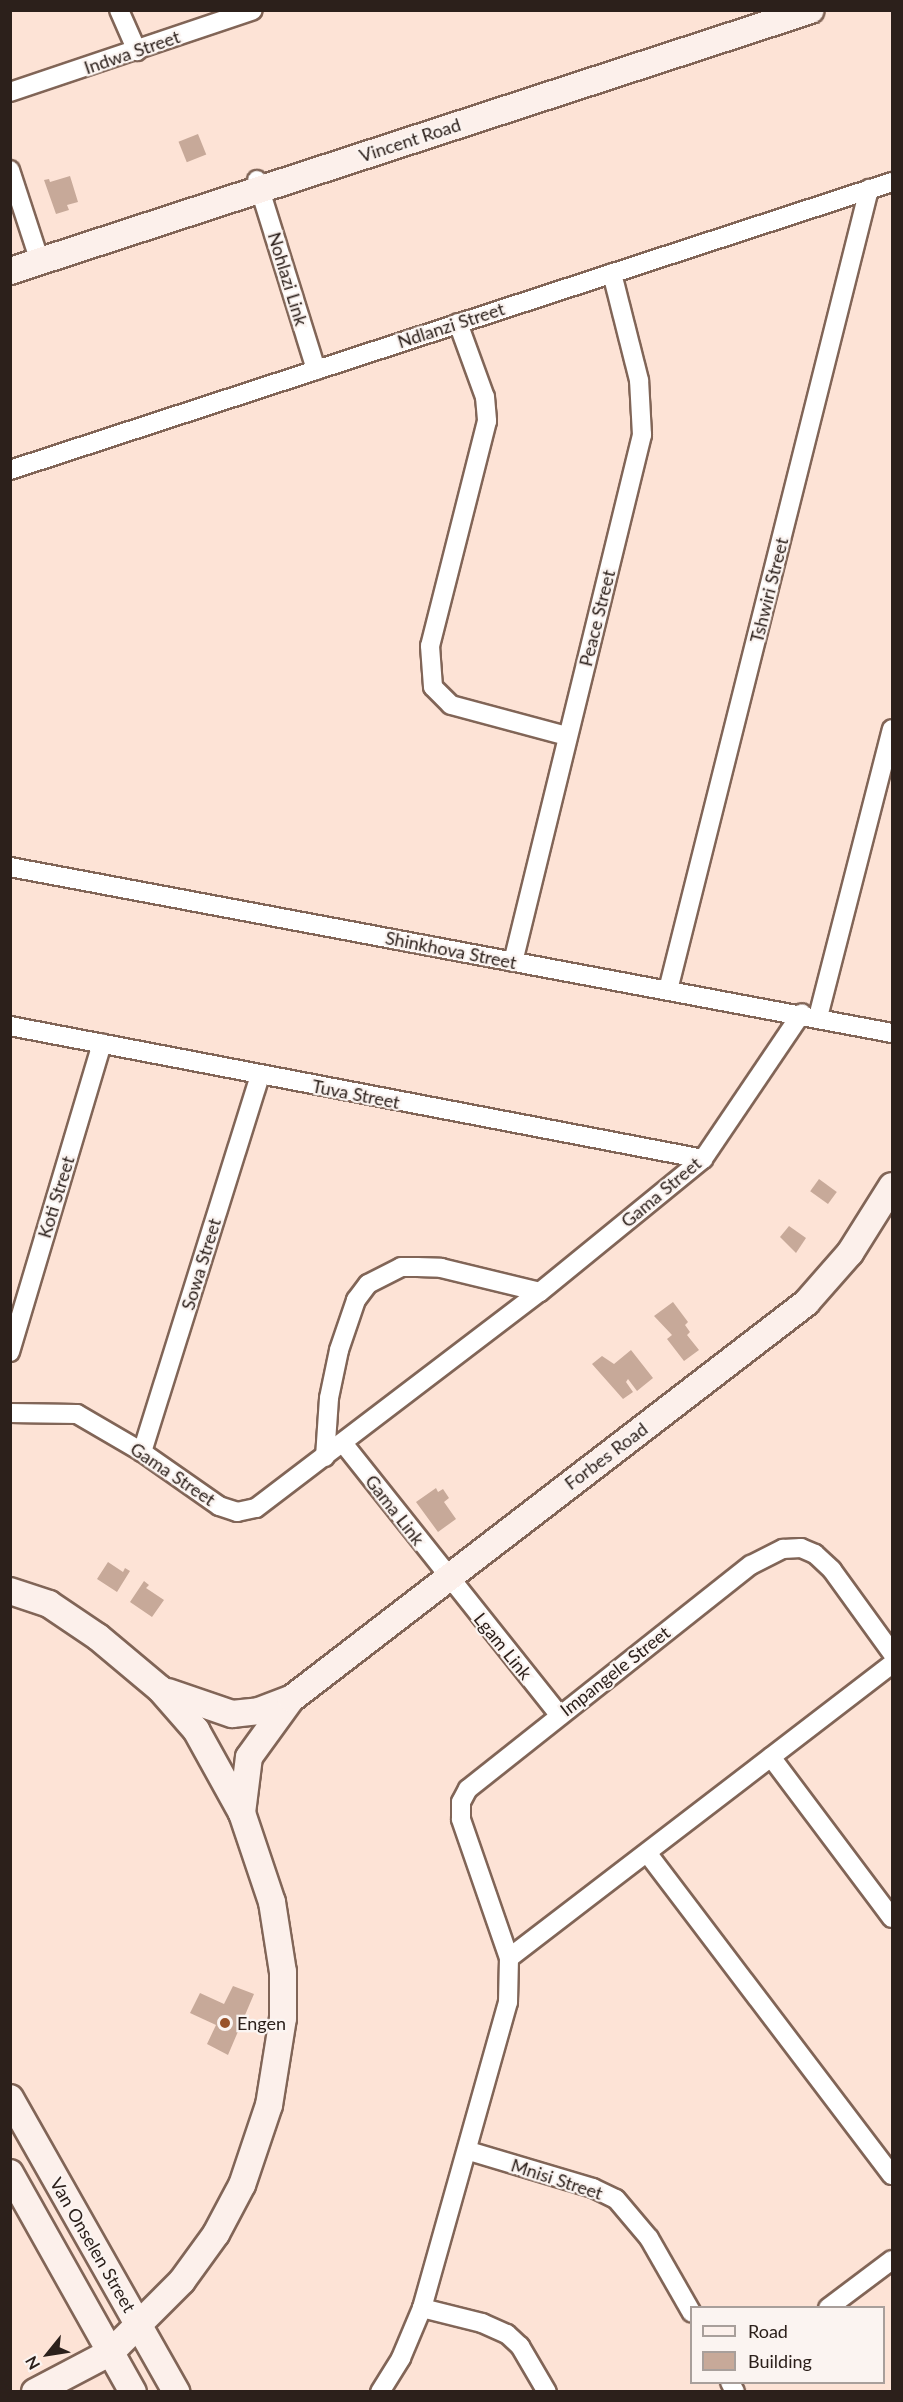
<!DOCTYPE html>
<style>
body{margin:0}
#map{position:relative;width:903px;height:2402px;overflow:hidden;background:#fde3d6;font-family:Lato,sans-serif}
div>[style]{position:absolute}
.building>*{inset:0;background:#c7a999;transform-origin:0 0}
.roads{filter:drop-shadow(2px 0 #816557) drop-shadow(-2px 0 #816557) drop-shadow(0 2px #816557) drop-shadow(0 -2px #816557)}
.street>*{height:18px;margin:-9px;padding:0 9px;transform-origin:9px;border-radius:9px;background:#fff}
.secondary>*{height:26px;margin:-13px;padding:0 13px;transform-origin:13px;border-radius:13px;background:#fcf0eb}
.dots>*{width:16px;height:16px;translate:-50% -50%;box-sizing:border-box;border:3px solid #fbf4f1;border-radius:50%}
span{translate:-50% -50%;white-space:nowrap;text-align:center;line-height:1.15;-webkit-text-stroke:4.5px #fbf4f1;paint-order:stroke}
.street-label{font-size:18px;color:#2c201b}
.poi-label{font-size:18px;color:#2c201b}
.left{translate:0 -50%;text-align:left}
.frame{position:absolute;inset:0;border:12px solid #2c201b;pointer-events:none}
.legend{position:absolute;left:690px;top:2306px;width:195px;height:78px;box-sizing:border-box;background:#fbf4f1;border:2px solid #a89f9b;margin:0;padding:8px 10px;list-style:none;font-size:18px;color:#2c201b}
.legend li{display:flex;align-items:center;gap:12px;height:30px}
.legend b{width:30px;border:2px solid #a89f9b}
.north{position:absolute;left:18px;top:2324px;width:60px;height:60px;-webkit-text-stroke:4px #fbf4f1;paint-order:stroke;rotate:240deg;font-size:16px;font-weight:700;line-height:24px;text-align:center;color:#2c201b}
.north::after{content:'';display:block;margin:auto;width:21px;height:27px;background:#2c201b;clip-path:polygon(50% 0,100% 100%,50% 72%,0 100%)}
</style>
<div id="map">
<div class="building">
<i style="left:198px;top:134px;width:22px;height:21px;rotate:68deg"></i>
<i style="clip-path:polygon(70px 176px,78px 202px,67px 205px,69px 210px,56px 214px,44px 180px,49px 179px,50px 182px)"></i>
<i style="left:819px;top:1179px;width:22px;height:15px;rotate:36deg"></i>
<i style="clip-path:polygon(789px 1226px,806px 1238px,796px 1253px,780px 1237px)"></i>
<i style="clip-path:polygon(673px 1302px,688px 1322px,685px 1325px,690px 1332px,687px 1335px,699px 1350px,684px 1361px,667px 1339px,672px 1335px,654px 1316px)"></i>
<i style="clip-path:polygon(631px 1350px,653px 1378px,637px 1391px,628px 1379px,626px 1382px,633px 1392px,623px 1399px,592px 1364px,602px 1356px,614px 1364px)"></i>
<i style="clip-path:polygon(436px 1488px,438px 1492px,443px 1489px,449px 1498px,444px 1502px,456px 1519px,438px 1532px,416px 1502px)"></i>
<i style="clip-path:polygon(108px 1562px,123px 1572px,125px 1568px,130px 1571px,117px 1592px,97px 1579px)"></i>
<i style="clip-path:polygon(144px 1581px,149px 1585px,146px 1588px,164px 1600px,152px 1617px,130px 1602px)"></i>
<i style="clip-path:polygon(233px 1986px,254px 1994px,228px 2055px,207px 2044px,216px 2025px,190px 2013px,200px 1993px,224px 2004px)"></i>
</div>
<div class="roads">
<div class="street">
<i style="left:119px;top:10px;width:45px;rotate:66.3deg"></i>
<i style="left:10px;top:92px;width:256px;rotate:-18.6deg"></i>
<i style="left:10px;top:170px;width:97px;rotate:71.9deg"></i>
<i style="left:257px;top:180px;width:199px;rotate:72.7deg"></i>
<i style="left:458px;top:323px;width:79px;rotate:70deg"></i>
<i style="left:485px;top:397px;width:24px;rotate:85deg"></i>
<i style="left:487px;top:421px;width:232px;rotate:104.2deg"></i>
<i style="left:430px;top:646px;width:41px;rotate:85.8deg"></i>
<i style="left:433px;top:687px;width:25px;rotate:45deg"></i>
<i style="left:451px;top:705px;width:120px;rotate:15deg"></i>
<i style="left:10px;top:470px;width:928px;rotate:-18.08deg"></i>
<i style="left:10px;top:867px;width:897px;rotate:10.66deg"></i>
<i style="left:513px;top:962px;width:543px;rotate:-76.25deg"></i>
<i style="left:642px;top:435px;width:55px;rotate:-93.1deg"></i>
<i style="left:639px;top:380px;width:110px;rotate:-104.2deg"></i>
<i style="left:668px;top:990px;width:826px;rotate:-75.91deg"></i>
<i style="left:818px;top:1017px;width:297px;rotate:-75.6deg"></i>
<i style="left:10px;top:1026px;width:706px;rotate:10.86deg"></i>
<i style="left:10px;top:1352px;width:322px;rotate:-73.4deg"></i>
<i style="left:10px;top:1413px;width:67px;rotate:0.9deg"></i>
<i style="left:77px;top:1414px;width:75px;rotate:30.3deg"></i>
<i style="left:142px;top:1452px;width:94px;rotate:35deg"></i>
<i style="left:219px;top:1506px;width:19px;rotate:18deg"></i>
<i style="left:237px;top:1512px;width:19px;rotate:-12deg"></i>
<i style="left:256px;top:1508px;width:357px;rotate:-37.3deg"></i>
<i style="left:540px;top:1292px;width:210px;rotate:-39.2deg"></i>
<i style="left:703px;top:1159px;width:176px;rotate:-55.9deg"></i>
<i style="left:343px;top:1443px;width:347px;rotate:51.5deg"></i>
<i style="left:142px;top:1452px;width:394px;rotate:-72.6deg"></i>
<i style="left:325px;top:1457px;width:59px;rotate:-86.1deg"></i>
<i style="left:329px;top:1398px;width:49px;rotate:-78.2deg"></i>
<i style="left:339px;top:1350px;width:53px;rotate:-71.2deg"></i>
<i style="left:356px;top:1300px;width:20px;rotate:-53deg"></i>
<i style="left:368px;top:1284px;width:37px;rotate:-27deg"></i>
<i style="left:401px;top:1267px;width:16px"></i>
<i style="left:417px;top:1267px;width:24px;rotate:2deg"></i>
<i style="left:441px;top:1268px;width:102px;rotate:13.6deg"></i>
<i style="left:771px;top:1757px;width:201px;rotate:53.1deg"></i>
<i style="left:648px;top:1854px;width:403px;rotate:52.8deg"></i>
<i style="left:509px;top:1958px;width:483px;rotate:-37.5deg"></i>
<i style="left:469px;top:2151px;width:129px;rotate:16.6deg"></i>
<i style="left:593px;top:2188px;width:25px;rotate:26deg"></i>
<i style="left:616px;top:2199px;width:51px;rotate:49.8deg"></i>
<i style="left:649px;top:2238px;width:86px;rotate:60.2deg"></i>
<i style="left:422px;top:2308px;width:62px;rotate:14deg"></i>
<i style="left:482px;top:2323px;width:27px;rotate:24deg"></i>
<i style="left:507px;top:2334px;width:18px;rotate:43deg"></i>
<i style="left:520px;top:2346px;width:53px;rotate:59.6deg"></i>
<i style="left:828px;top:2308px;width:80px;rotate:-36.9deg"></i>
<i style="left:730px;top:2382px;width:11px;rotate:63deg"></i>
<i style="left:380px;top:2392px;width:40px;rotate:-58deg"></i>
<i style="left:401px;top:2358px;width:54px;rotate:-67.2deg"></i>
<i style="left:422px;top:2308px;width:318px;rotate:-74.3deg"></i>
<i style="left:508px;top:2002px;width:44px;rotate:-88.7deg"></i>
<i style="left:509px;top:1958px;width:147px;rotate:-109.1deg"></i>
<i style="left:461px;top:1819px;width:17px;rotate:-90deg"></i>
<i style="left:461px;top:1802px;width:15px;rotate:-62deg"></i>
<i style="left:468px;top:1789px;width:361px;rotate:-38.4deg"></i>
<i style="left:751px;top:1565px;width:36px;rotate:-27deg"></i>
<i style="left:783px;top:1549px;width:18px;rotate:-3deg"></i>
<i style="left:801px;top:1548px;width:15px;rotate:23deg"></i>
<i style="left:815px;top:1554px;width:23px;rotate:43deg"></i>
<i style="left:832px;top:1570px;width:102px;rotate:54.1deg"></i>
</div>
<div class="secondary">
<i style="left:10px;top:271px;width:842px;rotate:-18.05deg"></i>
<i style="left:10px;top:1591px;width:41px;rotate:18.4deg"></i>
<i style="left:49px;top:1604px;width:59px;rotate:34deg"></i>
<i style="left:98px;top:1637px;width:81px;rotate:40deg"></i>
<i style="left:160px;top:1689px;width:55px;rotate:48.7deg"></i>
<i style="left:196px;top:1730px;width:95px;rotate:61deg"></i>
<i style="left:242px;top:1813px;width:94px;rotate:71.4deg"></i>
<i style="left:272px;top:1902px;width:71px;rotate:81.1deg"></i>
<i style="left:283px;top:1972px;width:46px;rotate:90deg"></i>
<i style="left:283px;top:2018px;width:88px;rotate:99.1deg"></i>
<i style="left:269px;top:2105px;width:84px;rotate:108.6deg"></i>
<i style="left:242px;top:2185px;width:55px;rotate:118deg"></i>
<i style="left:216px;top:2234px;width:58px;rotate:125.9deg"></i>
<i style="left:182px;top:2281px;width:100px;rotate:135deg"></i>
<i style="left:111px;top:2352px;width:86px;rotate:152.2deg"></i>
<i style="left:168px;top:1692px;width:68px;rotate:19deg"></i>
<i style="left:232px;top:1714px;width:27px;rotate:-6deg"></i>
<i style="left:259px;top:1711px;width:33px;rotate:-21deg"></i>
<i style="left:242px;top:1813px;width:56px;rotate:-82.9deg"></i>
<i style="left:249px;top:1757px;width:72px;rotate:-54.1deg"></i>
<i style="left:291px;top:1699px;width:650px;rotate:-37.56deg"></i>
<i style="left:806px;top:1303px;width:67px;rotate:-48.7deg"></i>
<i style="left:850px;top:1253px;width:79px;rotate:-57.9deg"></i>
<i style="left:10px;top:2098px;width:338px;rotate:60.5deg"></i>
<i style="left:10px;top:2173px;width:251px;rotate:60.7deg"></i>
</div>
</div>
<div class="dots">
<i style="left:225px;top:2023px;background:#98522a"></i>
</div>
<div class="street-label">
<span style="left:132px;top:52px;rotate:-19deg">Indwa Street</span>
<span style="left:410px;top:140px;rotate:-18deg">Vincent Road</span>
<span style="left:288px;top:279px;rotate:73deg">Nohlazi Link</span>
<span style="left:451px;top:325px;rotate:-18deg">Ndlanzi Street</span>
<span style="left:769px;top:590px;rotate:-76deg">Tshwiri Street</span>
<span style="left:597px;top:618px;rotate:-76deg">Peace Street</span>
<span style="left:451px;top:950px;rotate:11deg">Shinkhova Street</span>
<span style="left:356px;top:1094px;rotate:11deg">Tuva Street</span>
<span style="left:661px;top:1192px;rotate:-40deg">Gama Street</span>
<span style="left:56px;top:1197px;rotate:-73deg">Koti Street</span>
<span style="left:201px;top:1264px;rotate:-73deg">Sowa Street</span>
<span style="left:606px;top:1456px;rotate:-37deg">Forbes Road</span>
<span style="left:173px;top:1474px;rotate:34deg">Gama Street</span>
<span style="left:395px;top:1510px;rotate:52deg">Gama Link</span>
<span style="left:503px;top:1646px;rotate:51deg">Lgam Link</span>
<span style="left:615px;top:1671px;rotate:-38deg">Impangele Street</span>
<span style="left:557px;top:2179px;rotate:18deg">Mnisi Street</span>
<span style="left:93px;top:2245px;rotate:60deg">Van Onselen Street</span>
</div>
<div class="poi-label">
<span class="left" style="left:237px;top:2023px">Engen</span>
</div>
<div class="frame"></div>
<ul class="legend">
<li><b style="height:8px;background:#fcf0eb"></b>Road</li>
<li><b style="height:16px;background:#c7a999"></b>Building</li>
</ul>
<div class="north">N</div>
</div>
